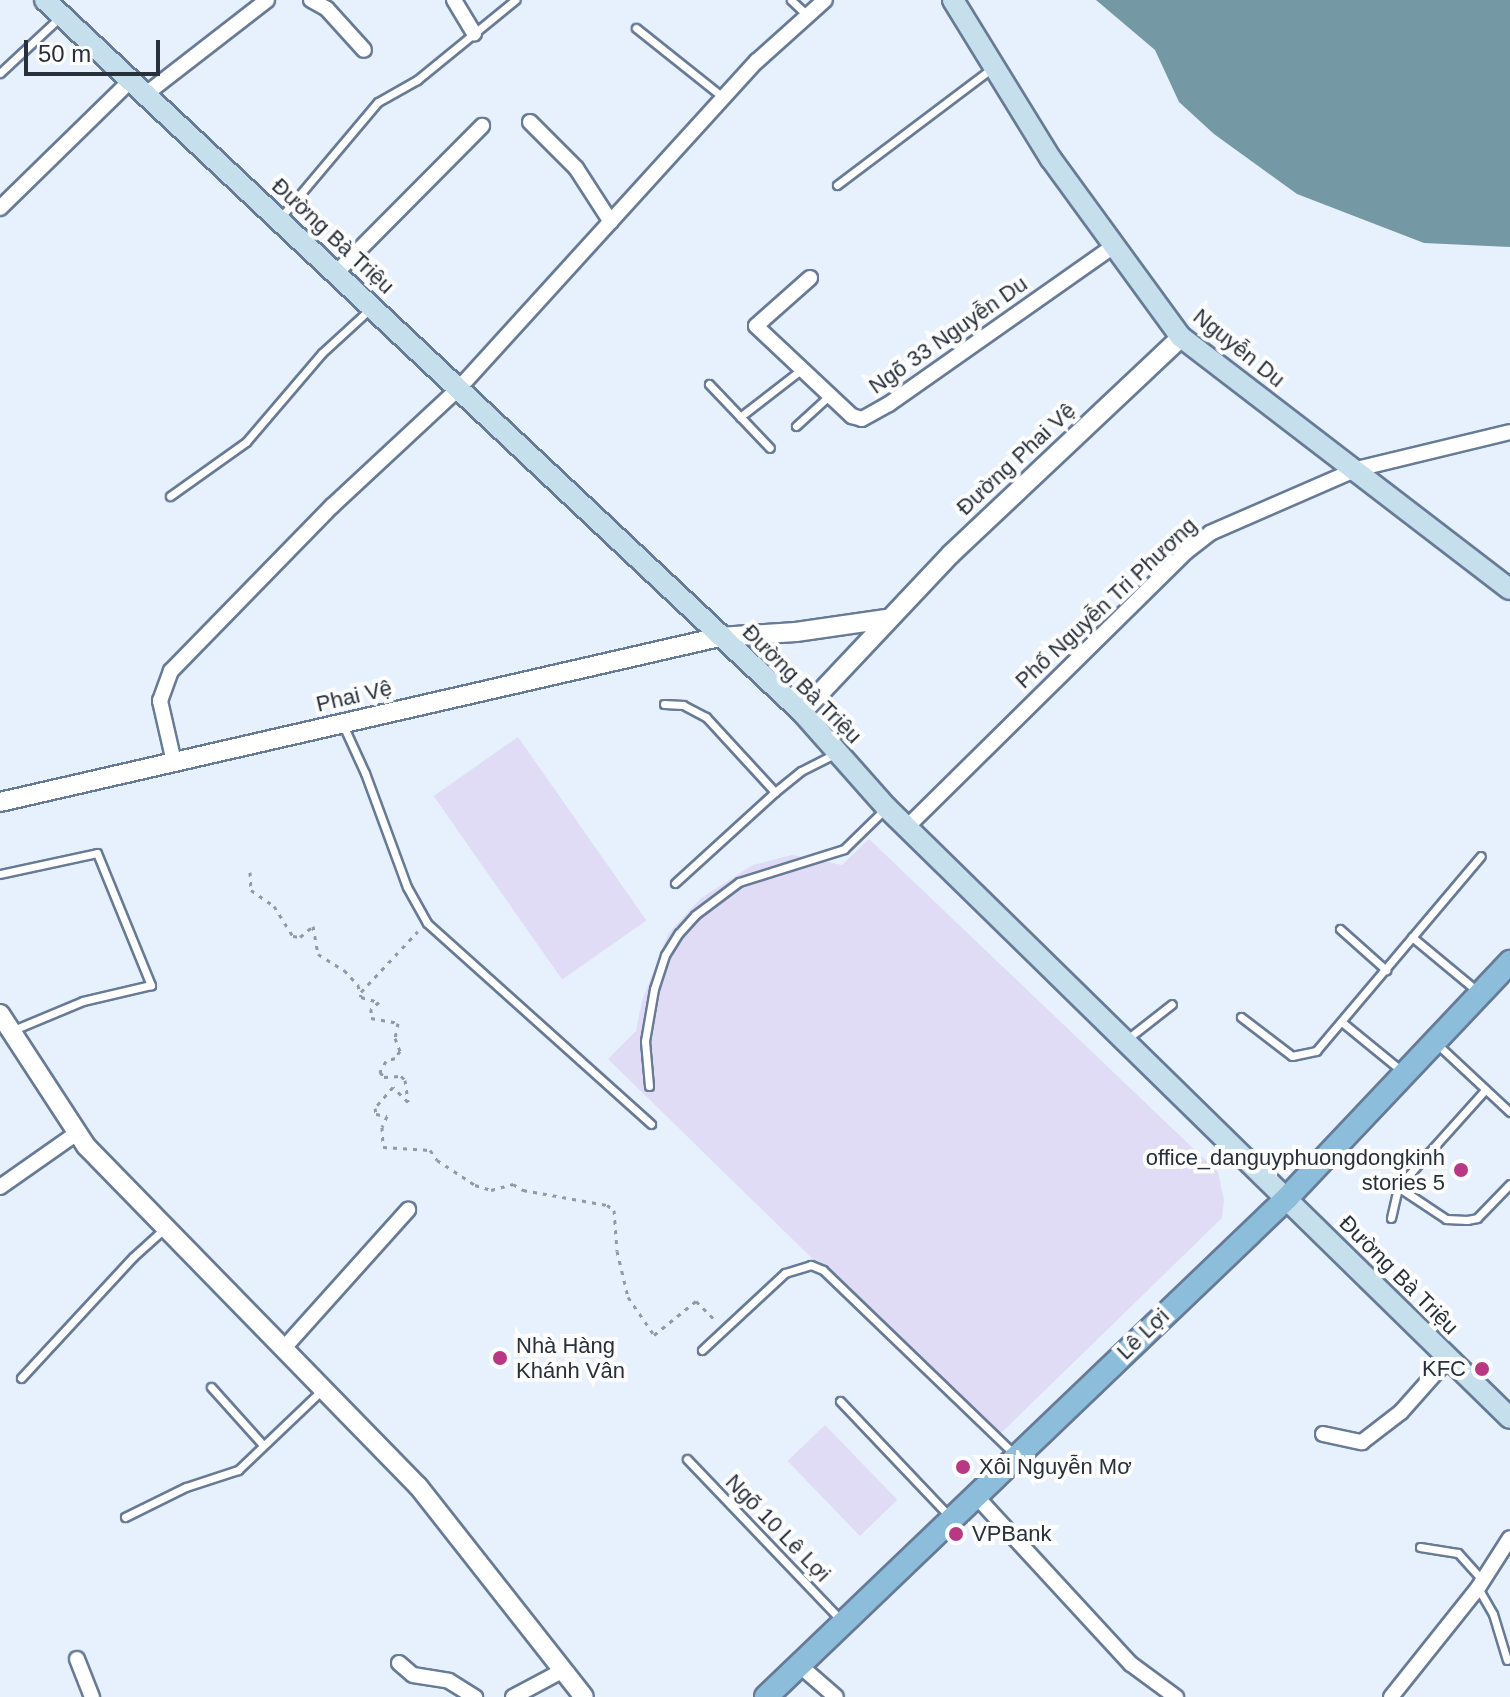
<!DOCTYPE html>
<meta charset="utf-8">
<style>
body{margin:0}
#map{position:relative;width:1510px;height:1697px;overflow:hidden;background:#e7f0fd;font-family:Helvetica,sans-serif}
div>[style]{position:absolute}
.green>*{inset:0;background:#e0dcf6;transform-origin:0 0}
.water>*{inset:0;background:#7498a4}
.path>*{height:3px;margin-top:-1.5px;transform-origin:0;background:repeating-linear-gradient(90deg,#9099a5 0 4px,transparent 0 10px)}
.roads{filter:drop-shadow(2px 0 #677b97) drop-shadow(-2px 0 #677b97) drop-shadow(0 2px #677b97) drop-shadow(0 -2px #677b97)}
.service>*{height:7px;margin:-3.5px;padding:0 3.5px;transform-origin:3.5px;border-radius:3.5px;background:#fff}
.minor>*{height:14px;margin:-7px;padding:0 7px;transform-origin:7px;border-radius:7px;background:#fff}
.tertiary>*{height:18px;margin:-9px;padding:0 9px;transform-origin:9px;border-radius:9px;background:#fff}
.secondary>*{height:20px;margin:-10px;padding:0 10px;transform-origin:10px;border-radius:10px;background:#c5dfed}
.primary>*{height:22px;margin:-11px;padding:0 11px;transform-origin:11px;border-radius:11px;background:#8cbedc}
.dots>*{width:22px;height:22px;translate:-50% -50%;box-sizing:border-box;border:4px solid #fdfdfd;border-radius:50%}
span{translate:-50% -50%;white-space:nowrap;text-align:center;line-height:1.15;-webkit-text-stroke:8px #fdfdfd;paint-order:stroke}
.street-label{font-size:22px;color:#27303b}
.poi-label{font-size:22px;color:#27303b}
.right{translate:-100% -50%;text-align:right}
.left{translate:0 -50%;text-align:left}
.scale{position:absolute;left:24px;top:40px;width:136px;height:36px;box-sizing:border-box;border:4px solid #27303b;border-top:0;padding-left:10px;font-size:24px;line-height:28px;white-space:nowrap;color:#27303b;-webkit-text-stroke:6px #fdfdfd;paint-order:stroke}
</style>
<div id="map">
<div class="green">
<i style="left:518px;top:737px;width:224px;height:103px;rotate:55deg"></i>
<i style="clip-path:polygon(869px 839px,1218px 1172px,1224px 1200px,1222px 1218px,996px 1438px,608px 1059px,636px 1031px,642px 1001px,668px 934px,701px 898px,753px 865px,792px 855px,842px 865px)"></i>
<i style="left:825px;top:1425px;width:104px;height:52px;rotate:46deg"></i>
</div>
<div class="water">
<i style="clip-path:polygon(1096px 0,1510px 0,1510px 247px,1424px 243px,1297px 194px,1214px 134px,1179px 102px,1155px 50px)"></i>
</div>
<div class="path">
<i style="left:250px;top:872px;width:18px;rotate:87deg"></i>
<i style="left:251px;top:890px;width:28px;rotate:35deg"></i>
<i style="left:274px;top:906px;width:36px;rotate:58deg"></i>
<i style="left:293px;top:936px;width:7px;rotate:8deg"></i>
<i style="left:300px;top:937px;width:17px;rotate:-40deg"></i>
<i style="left:313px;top:926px;width:28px;rotate:80deg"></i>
<i style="left:318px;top:954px;width:31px;rotate:32deg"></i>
<i style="left:344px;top:970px;width:21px;rotate:47deg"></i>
<i style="left:358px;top:985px;width:12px;rotate:76deg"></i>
<i style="left:361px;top:997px;width:19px;rotate:16deg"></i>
<i style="left:379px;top:1002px;width:11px;rotate:139deg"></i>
<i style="left:371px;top:1009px;width:9px;rotate:90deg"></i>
<i style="left:371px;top:1018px;width:27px;rotate:10deg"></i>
<i style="left:398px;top:1023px;width:15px;rotate:101deg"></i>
<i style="left:395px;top:1038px;width:14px;rotate:69deg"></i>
<i style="left:400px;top:1051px;width:9px;rotate:126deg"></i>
<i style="left:395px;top:1058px;width:9px;rotate:162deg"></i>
<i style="left:386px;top:1061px;width:13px;rotate:119deg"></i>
<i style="left:380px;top:1072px;width:6px;rotate:51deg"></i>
<i style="left:384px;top:1077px;width:17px;rotate:-3deg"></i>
<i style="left:401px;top:1076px;width:6px;rotate:45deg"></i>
<i style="left:405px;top:1080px;width:22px;rotate:82deg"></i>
<i style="left:361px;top:992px;width:83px;rotate:-46.9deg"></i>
<i style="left:408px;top:1102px;width:21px;rotate:-135deg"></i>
<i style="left:393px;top:1087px;width:28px;rotate:131deg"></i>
<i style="left:375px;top:1108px;width:6px;rotate:81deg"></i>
<i style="left:376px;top:1114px;width:11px;rotate:10deg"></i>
<i style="left:387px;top:1116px;width:12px;rotate:114deg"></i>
<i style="left:382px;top:1127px;width:20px;rotate:87deg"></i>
<i style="left:383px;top:1147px;width:47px;rotate:3.7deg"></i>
<i style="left:430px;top:1150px;width:12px;rotate:55deg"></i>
<i style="left:437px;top:1160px;width:45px;rotate:33.3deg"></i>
<i style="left:475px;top:1185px;width:17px;rotate:17deg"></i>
<i style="left:491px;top:1190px;width:23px;rotate:-15deg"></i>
<i style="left:513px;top:1184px;width:12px;rotate:31deg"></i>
<i style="left:523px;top:1190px;width:85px;rotate:10.1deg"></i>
<i style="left:607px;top:1205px;width:9px;rotate:36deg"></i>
<i style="left:614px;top:1210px;width:41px;rotate:85.8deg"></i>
<i style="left:617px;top:1251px;width:47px;rotate:76.6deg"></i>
<i style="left:628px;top:1297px;width:46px;rotate:55.6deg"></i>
<i style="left:654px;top:1335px;width:54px;rotate:-39deg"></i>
<i style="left:696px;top:1301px;width:28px;rotate:45deg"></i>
</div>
<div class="roads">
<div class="service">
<i style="left:791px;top:0;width:23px;rotate:43deg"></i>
<i style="left:636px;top:28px;width:112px;rotate:38.5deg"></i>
<i style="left:0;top:73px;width:82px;rotate:-43deg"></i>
<i style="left:837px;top:185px;width:194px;rotate:-37deg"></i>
<i style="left:281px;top:217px;width:150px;rotate:-49.9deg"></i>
<i style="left:378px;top:102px;width:45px;rotate:-29.4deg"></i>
<i style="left:417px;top:80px;width:127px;rotate:-39.2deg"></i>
<i style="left:709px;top:384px;width:88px;rotate:46.4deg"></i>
<i style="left:740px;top:417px;width:78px;rotate:-37.7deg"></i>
<i style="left:796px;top:426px;width:46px;rotate:-42.4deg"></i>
<i style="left:170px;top:496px;width:93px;rotate:-35.4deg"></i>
<i style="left:246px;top:442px;width:117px;rotate:-49.5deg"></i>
<i style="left:322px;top:353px;width:64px;rotate:-42.5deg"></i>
<i style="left:664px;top:704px;width:19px;rotate:3deg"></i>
<i style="left:683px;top:705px;width:26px;rotate:28deg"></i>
<i style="left:706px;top:717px;width:102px;rotate:47.4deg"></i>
<i style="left:343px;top:725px;width:53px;rotate:65.4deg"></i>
<i style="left:365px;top:773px;width:121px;rotate:69.8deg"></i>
<i style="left:407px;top:887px;width:41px;rotate:60.9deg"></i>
<i style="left:427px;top:923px;width:301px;rotate:41.9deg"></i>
<i style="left:0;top:874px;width:99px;rotate:-12.2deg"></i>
<i style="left:97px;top:853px;width:143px;rotate:67.8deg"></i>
<i style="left:151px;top:985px;width:70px;rotate:166.8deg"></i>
<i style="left:83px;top:1001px;width:78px;rotate:157.4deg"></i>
<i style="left:675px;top:883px;width:135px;rotate:-42.3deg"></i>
<i style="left:775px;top:792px;width:33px;rotate:-39deg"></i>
<i style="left:801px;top:771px;width:39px;rotate:-27deg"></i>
<i style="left:1340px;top:929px;width:62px;rotate:41.7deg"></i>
<i style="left:1412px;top:937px;width:85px;rotate:39.7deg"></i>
<i style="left:1241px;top:1017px;width:64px;rotate:37.4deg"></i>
<i style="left:1292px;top:1056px;width:25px;rotate:-12deg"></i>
<i style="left:1316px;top:1051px;width:255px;rotate:-49.8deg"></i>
<i style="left:1343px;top:1023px;width:77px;rotate:39.2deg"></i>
<i style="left:1126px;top:1040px;width:58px;rotate:-38deg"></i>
<i style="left:1437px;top:1044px;width:100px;rotate:43deg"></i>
<i style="left:649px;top:1086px;width:45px;rotate:-95.1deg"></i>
<i style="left:645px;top:1041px;width:53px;rotate:-80.2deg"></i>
<i style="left:654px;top:989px;width:36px;rotate:-72deg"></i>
<i style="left:665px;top:955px;width:26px;rotate:-58deg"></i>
<i style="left:679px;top:933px;width:24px;rotate:-48deg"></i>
<i style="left:695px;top:915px;width:55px;rotate:-36.9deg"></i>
<i style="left:739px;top:882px;width:110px;rotate:-17.4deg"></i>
<i style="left:844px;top:849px;width:57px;rotate:-44.3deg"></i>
<i style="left:1398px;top:1187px;width:58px;rotate:33.7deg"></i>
<i style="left:1446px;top:1219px;width:21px;rotate:3deg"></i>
<i style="left:1467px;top:1220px;width:10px;rotate:-11deg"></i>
<i style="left:1477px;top:1218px;width:47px;rotate:-45.9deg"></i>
<i style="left:1391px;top:1218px;width:32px;rotate:-77deg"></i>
<i style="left:1398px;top:1187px;width:130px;rotate:-48.1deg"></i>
<i style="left:702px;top:1350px;width:113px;rotate:-42.9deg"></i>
<i style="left:785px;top:1273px;width:27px;rotate:-17deg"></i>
<i style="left:811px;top:1265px;width:13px;rotate:23deg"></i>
<i style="left:823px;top:1270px;width:265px;rotate:43.9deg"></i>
<i style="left:21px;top:1378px;width:165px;rotate:-47.2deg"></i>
<i style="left:133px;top:1257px;width:42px;rotate:-42.1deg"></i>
<i style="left:211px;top:1387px;width:78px;rotate:48.1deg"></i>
<i style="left:840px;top:1401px;width:158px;rotate:46.5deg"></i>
<i style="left:687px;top:1459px;width:223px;rotate:46.3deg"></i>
<i style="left:125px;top:1517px;width:68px;rotate:-26.2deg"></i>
<i style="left:186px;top:1487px;width:55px;rotate:-18.1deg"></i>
<i style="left:238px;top:1470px;width:117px;rotate:-43.6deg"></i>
<i style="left:1420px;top:1547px;width:38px;rotate:9deg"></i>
<i style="left:1458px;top:1553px;width:38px;rotate:48deg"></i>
<i style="left:1478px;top:1588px;width:30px;rotate:60deg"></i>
<i style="left:1493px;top:1614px;width:48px;rotate:73.1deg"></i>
</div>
<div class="minor">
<i style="left:311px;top:0;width:18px;rotate:29deg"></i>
<i style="left:327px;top:9px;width:55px;rotate:47.9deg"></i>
<i style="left:454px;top:0;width:39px;rotate:59deg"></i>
<i style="left:146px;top:94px;width:153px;rotate:-37.8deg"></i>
<i style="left:530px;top:122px;width:65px;rotate:45deg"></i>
<i style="left:576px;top:168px;width:64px;rotate:57.1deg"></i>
<i style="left:0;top:208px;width:183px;rotate:-44.3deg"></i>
<i style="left:337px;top:272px;width:206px;rotate:-45.2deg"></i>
<i style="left:810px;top:278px;width:72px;rotate:138.4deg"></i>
<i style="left:756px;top:326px;width:132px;rotate:43.2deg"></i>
<i style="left:852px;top:416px;width:10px;rotate:17deg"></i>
<i style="left:862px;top:419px;width:31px;rotate:-29deg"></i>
<i style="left:889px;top:404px;width:275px;rotate:-35.1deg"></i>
<i style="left:174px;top:762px;width:63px;rotate:-102.9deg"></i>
<i style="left:160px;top:701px;width:32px;rotate:-70deg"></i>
<i style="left:171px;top:671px;width:231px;rotate:-45.7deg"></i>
<i style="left:332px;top:506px;width:175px;rotate:-42.9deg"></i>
<i style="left:460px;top:387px;width:441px;rotate:-47.7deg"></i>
<i style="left:757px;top:61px;width:91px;rotate:-41.9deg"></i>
<i style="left:908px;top:826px;width:390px;rotate:-44.6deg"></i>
<i style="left:1186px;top:552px;width:31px;rotate:-38deg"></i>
<i style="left:1210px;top:533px;width:160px;rotate:-23.5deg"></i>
<i style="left:1357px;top:469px;width:157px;rotate:-13.6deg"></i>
<i style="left:0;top:1187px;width:94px;rotate:-35deg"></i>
<i style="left:284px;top:1348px;width:186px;rotate:-48.1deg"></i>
<i style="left:1323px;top:1434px;width:40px;rotate:12deg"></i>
<i style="left:1362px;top:1442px;width:49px;rotate:-37.6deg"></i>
<i style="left:1401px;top:1412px;width:72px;rotate:-48.4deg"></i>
<i style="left:974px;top:1494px;width:231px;rotate:47.3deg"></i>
<i style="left:1131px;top:1664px;width:56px;rotate:36.3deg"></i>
<i style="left:77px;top:1659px;width:41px;rotate:68.5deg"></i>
<i style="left:399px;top:1663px;width:18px;rotate:41deg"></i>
<i style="left:413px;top:1675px;width:36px;rotate:9deg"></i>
<i style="left:449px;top:1681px;width:31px;rotate:32deg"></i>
<i style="left:798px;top:1664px;width:50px;rotate:41deg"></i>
<i style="left:513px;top:1697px;width:55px;rotate:-28deg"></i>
<i style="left:1391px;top:1697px;width:139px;rotate:-51.4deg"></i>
<i style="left:1478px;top:1588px;width:59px;rotate:-57.4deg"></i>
</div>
<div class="tertiary">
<i style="left:802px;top:712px;width:217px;rotate:-46.7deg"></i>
<i style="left:951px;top:554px;width:316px;rotate:-43.3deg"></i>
<i style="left:0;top:802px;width:738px;rotate:-12.92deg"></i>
<i style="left:719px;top:637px;width:77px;rotate:-3.7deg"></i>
<i style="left:796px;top:632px;width:91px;rotate:-8.2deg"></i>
<i style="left:0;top:1014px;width:158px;rotate:56.9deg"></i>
<i style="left:86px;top:1146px;width:475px;rotate:45.7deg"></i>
<i style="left:418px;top:1486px;width:268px;rotate:51.8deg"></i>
</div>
<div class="secondary">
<i style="left:45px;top:0;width:1039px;rotate:43.25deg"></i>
<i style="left:802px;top:712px;width:127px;rotate:48.5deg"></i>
<i style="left:886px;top:807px;width:873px;rotate:44.4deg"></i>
<i style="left:953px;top:0;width:187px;rotate:58.4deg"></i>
<i style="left:1051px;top:159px;width:220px;rotate:53.9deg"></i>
<i style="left:1181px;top:337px;width:414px;rotate:37.5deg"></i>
</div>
<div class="primary">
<i style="left:766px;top:1697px;width:721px;rotate:-43.76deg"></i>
<i style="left:1287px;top:1198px;width:325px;rotate:-46.6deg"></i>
</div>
</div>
<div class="dots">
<i style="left:1461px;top:1170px;background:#b93883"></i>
<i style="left:500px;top:1358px;background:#b93883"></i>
<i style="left:1482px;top:1369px;background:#b93883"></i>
<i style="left:963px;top:1467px;background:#b93883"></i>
<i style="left:956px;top:1534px;background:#b93883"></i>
</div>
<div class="street-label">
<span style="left:333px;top:236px;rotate:43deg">Đường Bà Triệu</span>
<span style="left:948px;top:335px;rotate:-35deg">Ngõ 33 Nguyễn Du</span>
<span style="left:1239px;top:348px;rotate:39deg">Nguyễn Du</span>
<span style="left:1016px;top:459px;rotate:-43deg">Đường Phai Vệ</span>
<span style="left:1106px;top:603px;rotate:-43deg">Phố Nguyễn Tri Phương</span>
<span style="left:802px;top:684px;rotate:45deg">Đường Bà Triệu</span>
<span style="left:354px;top:696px;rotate:-13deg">Phai Vệ</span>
<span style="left:1399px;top:1275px;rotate:45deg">Đường Bà Triệu</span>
<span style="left:1143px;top:1334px;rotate:-44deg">Lê Lợi</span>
<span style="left:778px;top:1528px;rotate:46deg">Ngõ 10 Lê Lợi</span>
</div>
<div class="poi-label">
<span class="right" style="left:1445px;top:1170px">office_danguyphuongdongkinh<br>stories 5</span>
<span class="left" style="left:516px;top:1358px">Nhà Hàng<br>Khánh Vân</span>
<span class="right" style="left:1466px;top:1369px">KFC</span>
<span class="left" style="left:979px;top:1467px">Xôi Nguyễn Mơ</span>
<span class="left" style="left:972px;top:1534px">VPBank</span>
</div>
<div class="scale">50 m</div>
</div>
